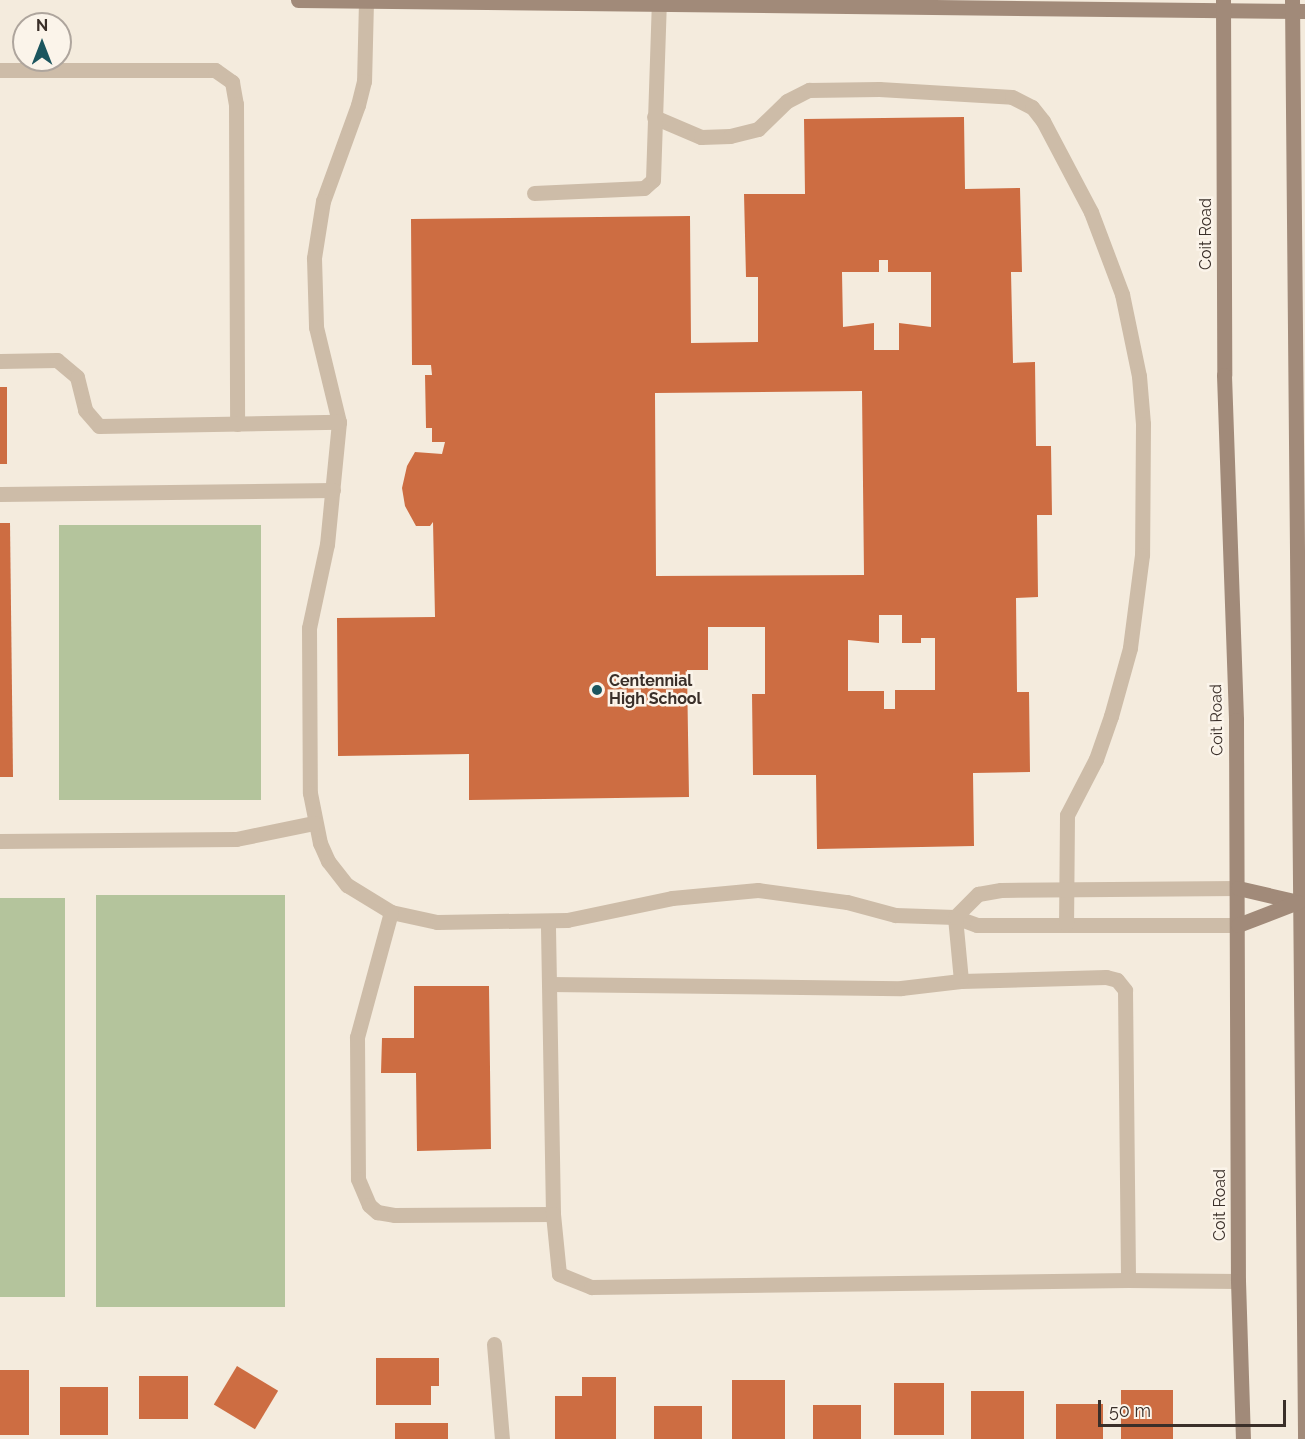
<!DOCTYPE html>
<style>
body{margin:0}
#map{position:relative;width:1305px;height:1439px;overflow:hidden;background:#f4ebdd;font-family:Raleway,sans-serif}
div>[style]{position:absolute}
.green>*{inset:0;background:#b4c49c;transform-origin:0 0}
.building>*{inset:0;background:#cd6d42;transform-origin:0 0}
.service>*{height:15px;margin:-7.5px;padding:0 7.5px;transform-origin:7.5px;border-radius:7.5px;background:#cdbca8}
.minor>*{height:15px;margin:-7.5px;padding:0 7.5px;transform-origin:7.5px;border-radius:7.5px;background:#cdbca8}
.secondary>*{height:15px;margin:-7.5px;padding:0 7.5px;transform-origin:7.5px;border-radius:7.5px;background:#a18a79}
.dots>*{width:16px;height:16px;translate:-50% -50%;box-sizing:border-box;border:3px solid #fbf4ea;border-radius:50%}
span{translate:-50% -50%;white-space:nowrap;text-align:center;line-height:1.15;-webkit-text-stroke:5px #fbf4ea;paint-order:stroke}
.street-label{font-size:16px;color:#3a2f29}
.poi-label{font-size:16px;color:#3a2f29;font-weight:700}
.left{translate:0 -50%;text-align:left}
.north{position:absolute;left:12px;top:12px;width:60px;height:60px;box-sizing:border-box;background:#fbf4ea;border:2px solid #aea59d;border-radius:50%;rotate:0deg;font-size:16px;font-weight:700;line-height:24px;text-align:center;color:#3a2f29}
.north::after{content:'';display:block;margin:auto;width:21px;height:27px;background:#1b555e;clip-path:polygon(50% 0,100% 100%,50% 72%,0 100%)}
.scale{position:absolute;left:1098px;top:1400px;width:188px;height:27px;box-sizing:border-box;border:3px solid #3a2f29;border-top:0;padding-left:8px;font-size:18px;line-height:21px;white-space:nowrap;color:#3a2f29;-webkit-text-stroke:4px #fbf4ea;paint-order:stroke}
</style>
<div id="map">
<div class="green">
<i style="left:59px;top:525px;width:202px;height:275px"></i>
<i style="left:96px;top:895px;width:189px;height:412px"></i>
<i style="left:0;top:898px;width:65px;height:399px"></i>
</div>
<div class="building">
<i style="clip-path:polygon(evenodd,964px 117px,965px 189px,1020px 188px,1022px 272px,1011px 272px,1013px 363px,1035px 362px,1036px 446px,1051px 446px,1052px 515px,1037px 515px,1038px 597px,1016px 598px,1017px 692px,1029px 692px,1030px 772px,973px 773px,974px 846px,817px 849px,816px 775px,753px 775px,752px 694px,765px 694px,765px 627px,708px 627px,708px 670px,687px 670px,689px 797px,469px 800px,469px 754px,338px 756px,337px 618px,435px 617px,433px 522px,430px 526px,416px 526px,405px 506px,402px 488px,407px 466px,415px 452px,442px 454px,445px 442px,432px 442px,432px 428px,426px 428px,425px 375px,432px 375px,431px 365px,412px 365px,411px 219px,690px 216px,691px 343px,758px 342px,758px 277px,746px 277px,744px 194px,805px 194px,804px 119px,964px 117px,879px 260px,888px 260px,888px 272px,931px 272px,931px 327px,899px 323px,899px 350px,874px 350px,874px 323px,843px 327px,842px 272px,879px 272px,879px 260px,964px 117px,862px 391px,864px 575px,656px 576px,655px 393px,862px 391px,964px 117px,879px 615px,902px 615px,902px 643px,921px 643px,921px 638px,935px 638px,935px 690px,895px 690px,895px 709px,884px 709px,884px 691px,848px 691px,848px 640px,879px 643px,879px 615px)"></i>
<i style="left:0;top:387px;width:7px;height:77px"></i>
<i style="clip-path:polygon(0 523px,10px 523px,13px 777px,0 777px)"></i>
<i style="clip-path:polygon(414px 986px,489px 986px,491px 1149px,417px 1151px,416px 1073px,381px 1073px,382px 1038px,414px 1038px)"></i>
<i style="clip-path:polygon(376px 1358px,439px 1358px,439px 1386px,431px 1386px,431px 1405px,376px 1405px)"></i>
<i style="left:237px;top:1366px;width:48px;height:45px;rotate:31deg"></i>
<i style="left:0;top:1370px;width:29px;height:65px"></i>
<i style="left:139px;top:1376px;width:49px;height:43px"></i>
<i style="clip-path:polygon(582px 1377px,616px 1377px,616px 1439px,555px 1439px,555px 1396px,582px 1396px)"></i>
<i style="left:732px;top:1380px;width:53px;height:59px"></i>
<i style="left:894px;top:1383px;width:50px;height:52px"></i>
<i style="left:60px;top:1387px;width:48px;height:48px"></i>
<i style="left:1121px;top:1390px;width:52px;height:49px"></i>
<i style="left:971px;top:1391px;width:53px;height:48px"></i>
<i style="left:1056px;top:1404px;width:47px;height:35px"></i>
<i style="left:813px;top:1405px;width:48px;height:34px"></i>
<i style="left:654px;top:1406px;width:48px;height:33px"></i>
<i style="left:395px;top:1423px;width:53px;height:16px"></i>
</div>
<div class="service">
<i style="left:366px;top:1px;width:80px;rotate:91.4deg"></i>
<i style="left:364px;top:81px;width:25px;rotate:104deg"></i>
<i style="left:358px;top:105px;width:102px;rotate:110deg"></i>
<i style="left:323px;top:201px;width:58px;rotate:99deg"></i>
<i style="left:314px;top:258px;width:69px;rotate:88.3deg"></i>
<i style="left:316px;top:327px;width:98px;rotate:76.4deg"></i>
<i style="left:339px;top:422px;width:123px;rotate:95.6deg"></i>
<i style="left:327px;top:544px;width:86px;rotate:102.1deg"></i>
<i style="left:309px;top:628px;width:165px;rotate:89.7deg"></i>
<i style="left:310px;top:793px;width:51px;rotate:78.7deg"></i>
<i style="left:320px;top:843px;width:20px;rotate:66deg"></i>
<i style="left:328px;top:861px;width:31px;rotate:52deg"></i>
<i style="left:347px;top:885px;width:52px;rotate:31.5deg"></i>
<i style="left:391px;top:912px;width:47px;rotate:12.3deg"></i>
<i style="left:437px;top:922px;width:130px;rotate:-0.9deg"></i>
<i style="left:567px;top:920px;width:107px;rotate:-11.8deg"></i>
<i style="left:672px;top:898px;width:86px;rotate:-5.3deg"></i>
<i style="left:758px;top:890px;width:90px;rotate:7.7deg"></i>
<i style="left:847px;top:902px;width:50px;rotate:15.2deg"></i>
<i style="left:895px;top:915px;width:60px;rotate:1.9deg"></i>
<i style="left:955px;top:917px;width:23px;rotate:20deg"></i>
<i style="left:977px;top:925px;width:261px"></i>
<i style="left:0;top:70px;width:215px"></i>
<i style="left:215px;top:70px;width:21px;rotate:35deg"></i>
<i style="left:232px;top:82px;width:22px;rotate:80deg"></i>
<i style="left:236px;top:104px;width:320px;rotate:89.8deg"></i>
<i style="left:654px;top:117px;width:51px;rotate:23.1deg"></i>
<i style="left:701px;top:137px;width:29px;rotate:-2deg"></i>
<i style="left:730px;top:136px;width:29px;rotate:-14deg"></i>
<i style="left:758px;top:129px;width:40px;rotate:-44deg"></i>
<i style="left:787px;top:101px;width:25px;rotate:-27deg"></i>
<i style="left:809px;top:90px;width:70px;rotate:-0.8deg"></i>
<i style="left:879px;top:89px;width:133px;rotate:3.4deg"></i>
<i style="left:1012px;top:97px;width:22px;rotate:27deg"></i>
<i style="left:1032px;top:107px;width:18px;rotate:52deg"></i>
<i style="left:1043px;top:121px;width:103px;rotate:62.2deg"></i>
<i style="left:1091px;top:212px;width:88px;rotate:69.3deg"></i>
<i style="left:1122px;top:294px;width:84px;rotate:78.3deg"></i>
<i style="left:1139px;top:376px;width:48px;rotate:85.2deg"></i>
<i style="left:1143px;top:424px;width:131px;rotate:90.4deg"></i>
<i style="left:1142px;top:555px;width:94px;rotate:97.4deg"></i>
<i style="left:1130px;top:648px;width:71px;rotate:105.6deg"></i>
<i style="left:1111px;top:716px;width:46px;rotate:109.2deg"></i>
<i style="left:1096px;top:759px;width:63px;rotate:117.4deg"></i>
<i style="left:1067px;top:815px;width:109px;rotate:90.5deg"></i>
<i style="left:534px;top:193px;width:110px;rotate:-2.6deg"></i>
<i style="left:644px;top:188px;width:12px;rotate:-42deg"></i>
<i style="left:653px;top:180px;width:177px;rotate:-88.1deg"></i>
<i style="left:0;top:361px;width:57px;rotate:-1deg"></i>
<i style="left:57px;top:360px;width:26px;rotate:40deg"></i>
<i style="left:77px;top:377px;width:34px;rotate:76deg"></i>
<i style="left:85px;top:410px;width:21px;rotate:49deg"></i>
<i style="left:99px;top:426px;width:240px;rotate:-1deg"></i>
<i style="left:0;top:494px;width:333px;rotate:-0.7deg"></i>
<i style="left:0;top:841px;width:236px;rotate:-0.5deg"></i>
<i style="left:236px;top:839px;width:80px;rotate:-11.6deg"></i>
<i style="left:391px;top:912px;width:130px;rotate:105.2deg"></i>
<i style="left:357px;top:1037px;width:142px;rotate:89.6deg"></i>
<i style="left:358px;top:1179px;width:28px;rotate:67deg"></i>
<i style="left:369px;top:1205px;width:11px;rotate:41deg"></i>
<i style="left:377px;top:1212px;width:17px;rotate:10deg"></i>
<i style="left:394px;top:1215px;width:159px;rotate:-0.4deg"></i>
<i style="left:553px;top:1214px;width:293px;rotate:-91deg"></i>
<i style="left:955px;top:917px;width:64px;rotate:84.6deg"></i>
<i style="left:961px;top:981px;width:145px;rotate:-1.6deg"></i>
<i style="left:1106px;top:977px;width:11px;rotate:15deg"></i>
<i style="left:1117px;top:980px;width:13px;rotate:51deg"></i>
<i style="left:1125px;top:990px;width:290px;rotate:89.4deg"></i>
<i style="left:1128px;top:1280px;width:110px;rotate:0.5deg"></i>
<i style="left:955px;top:917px;width:33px;rotate:-45deg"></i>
<i style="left:978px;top:894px;width:23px;rotate:-10deg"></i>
<i style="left:1001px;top:890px;width:237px;rotate:-0.5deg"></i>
<i style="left:549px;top:984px;width:352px;rotate:0.7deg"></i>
<i style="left:901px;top:988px;width:60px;rotate:-6.7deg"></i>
<i style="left:553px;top:1214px;width:60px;rotate:84.3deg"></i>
<i style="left:559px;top:1274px;width:35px;rotate:22deg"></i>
<i style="left:591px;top:1287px;width:537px;rotate:-0.75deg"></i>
</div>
<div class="minor">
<i style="left:494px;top:1344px;width:95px;rotate:85.2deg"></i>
</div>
<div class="secondary">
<i style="left:298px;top:0;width:1007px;rotate:0.63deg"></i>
<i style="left:1223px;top:0;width:375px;rotate:89.8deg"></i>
<i style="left:1224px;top:375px;width:345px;rotate:88deg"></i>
<i style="left:1236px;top:720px;width:561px;rotate:89.8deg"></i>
<i style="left:1238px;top:1281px;width:158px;rotate:88.2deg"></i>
<i style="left:1292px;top:0;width:1439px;rotate:89.48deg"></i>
<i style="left:1238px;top:888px;width:62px;rotate:13.1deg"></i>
<i style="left:1238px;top:925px;width:64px;rotate:-21deg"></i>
</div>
<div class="dots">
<i style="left:597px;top:690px;background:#1b555e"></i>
</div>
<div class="street-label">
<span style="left:1206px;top:234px;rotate:-90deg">Coit Road</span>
<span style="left:1217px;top:720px;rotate:-91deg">Coit Road</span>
<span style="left:1220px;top:1205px;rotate:-90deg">Coit Road</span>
</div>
<div class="poi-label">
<span class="left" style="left:609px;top:690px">Centennial<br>High School</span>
</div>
<div class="north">N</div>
<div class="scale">50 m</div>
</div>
